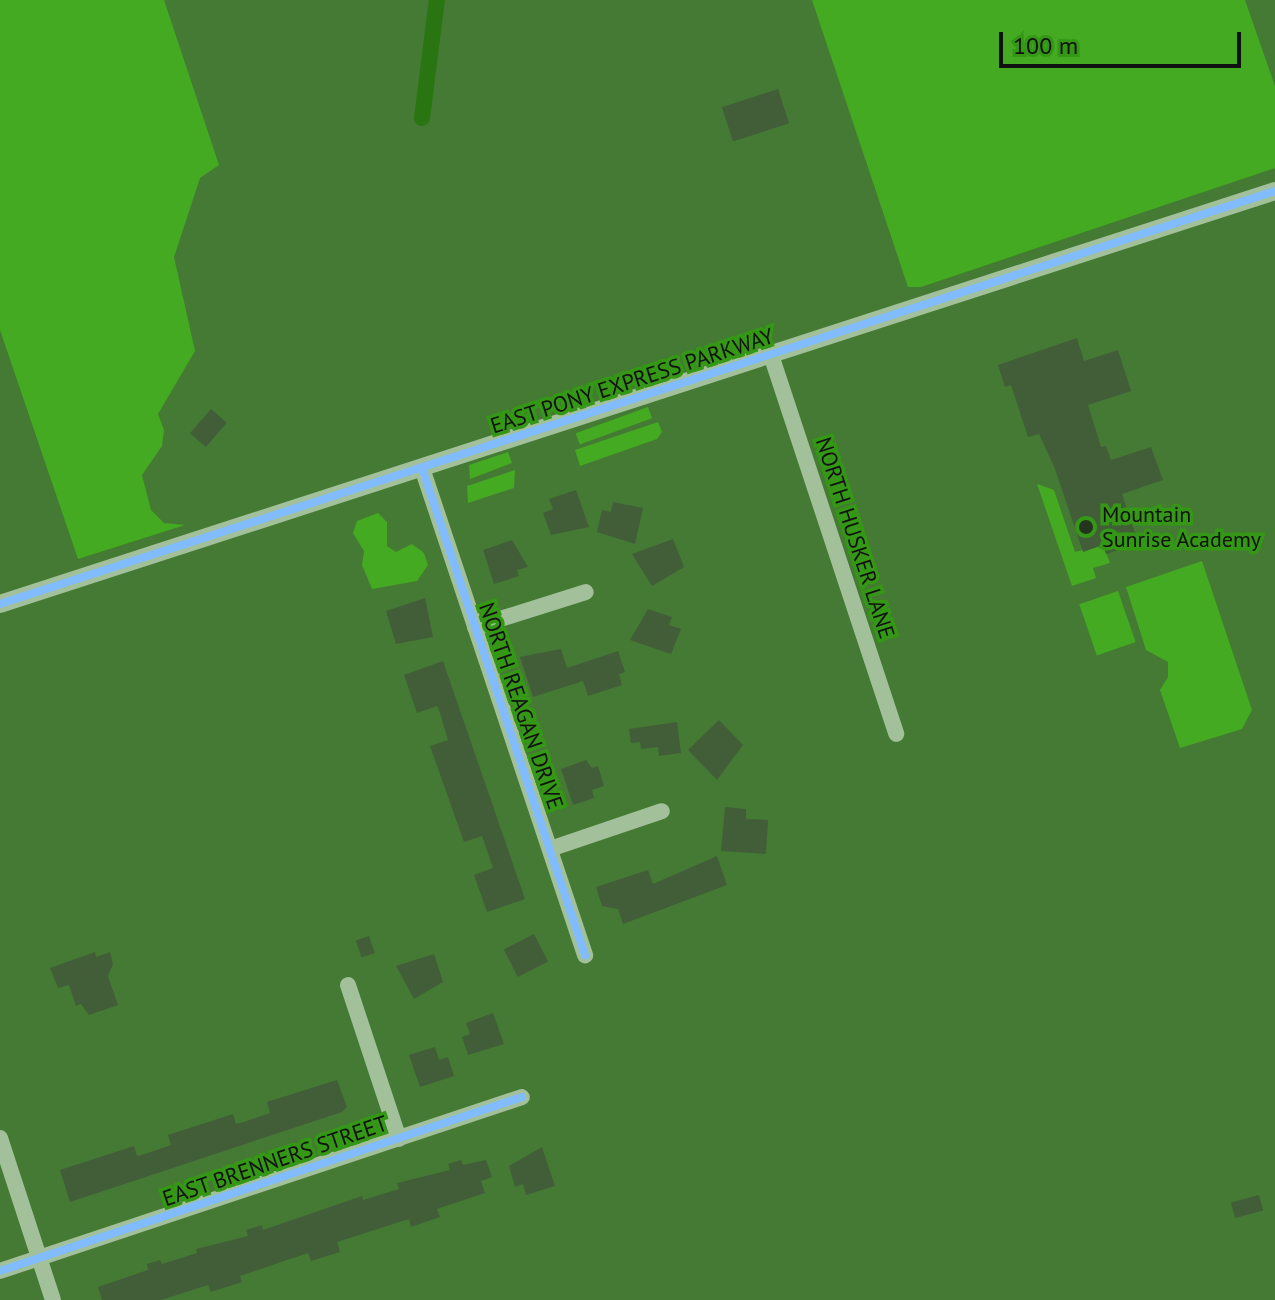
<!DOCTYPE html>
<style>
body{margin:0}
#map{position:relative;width:1275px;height:1300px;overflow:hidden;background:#447a33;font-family:"PT Sans",sans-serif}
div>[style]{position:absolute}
.green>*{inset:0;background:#44aa21;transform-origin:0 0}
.canal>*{height:16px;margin:-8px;padding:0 8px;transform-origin:8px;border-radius:8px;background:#297511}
.building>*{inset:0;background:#425e39;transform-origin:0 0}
.minor>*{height:16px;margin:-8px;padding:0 8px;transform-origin:8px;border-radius:8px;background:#a2c09a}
.tertiary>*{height:18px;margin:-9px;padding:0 9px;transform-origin:9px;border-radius:9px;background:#a2c09a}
.cycleway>*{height:8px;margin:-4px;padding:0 4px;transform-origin:4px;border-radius:4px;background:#80bcff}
.dots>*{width:22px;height:22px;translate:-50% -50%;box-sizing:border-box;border:4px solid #359716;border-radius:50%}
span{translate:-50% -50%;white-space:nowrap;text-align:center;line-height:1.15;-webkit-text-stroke:7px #359716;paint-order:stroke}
.street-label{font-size:22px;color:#111}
.poi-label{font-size:22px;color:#111}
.left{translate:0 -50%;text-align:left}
.scale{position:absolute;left:999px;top:32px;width:242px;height:36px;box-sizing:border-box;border:4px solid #111;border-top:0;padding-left:10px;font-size:24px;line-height:28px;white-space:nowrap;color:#111;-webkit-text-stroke:6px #359716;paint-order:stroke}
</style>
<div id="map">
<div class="green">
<i style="clip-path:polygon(0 0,164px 0,219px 165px,200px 178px,174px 257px,195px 351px,158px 414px,164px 430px,162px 446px,142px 475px,151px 510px,164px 523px,185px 525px,78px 559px,0 330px)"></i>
<i style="clip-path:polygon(812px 0,1245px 0,1275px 86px,1275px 168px,921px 287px,908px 287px)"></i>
<i style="left:648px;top:407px;width:12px;height:77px;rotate:70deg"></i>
<i style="clip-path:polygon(658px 422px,662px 432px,657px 439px,580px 466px,575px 450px)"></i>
<i style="clip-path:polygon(508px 452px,512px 463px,470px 479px,469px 465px)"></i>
<i style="clip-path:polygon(515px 470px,514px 488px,468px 503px,467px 486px)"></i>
<i style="clip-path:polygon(1037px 484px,1054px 490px,1075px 552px,1103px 545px,1110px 563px,1093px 568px,1096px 578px,1072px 586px)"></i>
<i style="clip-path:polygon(378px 513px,387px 522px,387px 546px,396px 552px,412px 544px,424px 553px,428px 565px,417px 581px,372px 589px,362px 565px,364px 551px,353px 533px,357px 521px)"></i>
<i style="clip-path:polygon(1202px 561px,1252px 710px,1242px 729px,1180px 748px,1160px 690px,1168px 677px,1168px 662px,1146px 650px,1126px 587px)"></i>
<i style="left:1118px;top:591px;width:54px;height:41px;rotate:71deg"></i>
</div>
<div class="canal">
<i style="left:422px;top:118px;width:119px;rotate:-82.8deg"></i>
</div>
<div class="building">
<i style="left:778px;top:89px;width:36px;height:59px;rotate:72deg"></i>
<i style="clip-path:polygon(1077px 338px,1084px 361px,1118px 350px,1131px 391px,1088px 405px,1101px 447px,1106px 446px,1111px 460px,1151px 447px,1163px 480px,1122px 494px,1135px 533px,1125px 536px,1128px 547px,1106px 554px,1103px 545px,1083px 552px,1055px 469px,1039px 434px,1028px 437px,1011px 385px,1005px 387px,998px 365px)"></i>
<i style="left:211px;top:409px;width:21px;height:32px;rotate:41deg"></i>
<i style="clip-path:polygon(576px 490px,589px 527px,551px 535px,543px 513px,553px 509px,549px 499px)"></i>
<i style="clip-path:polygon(613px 502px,643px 508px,635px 544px,597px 532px,602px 510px,611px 512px)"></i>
<i style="clip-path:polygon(673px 539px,684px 567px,652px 586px,632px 554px)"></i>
<i style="clip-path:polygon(512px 540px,528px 567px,517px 570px,519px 576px,494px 584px,483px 550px)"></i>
<i style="clip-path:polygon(425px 598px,433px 637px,396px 644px,386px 611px)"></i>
<i style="clip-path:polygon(648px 609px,672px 617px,669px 625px,681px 629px,671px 654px,630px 640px)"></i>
<i style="clip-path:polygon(561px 649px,567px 668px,618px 651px,625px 672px,619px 674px,622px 685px,588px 696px,583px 681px,533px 697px,520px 657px)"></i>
<i style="clip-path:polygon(443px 661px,525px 899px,487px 912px,474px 875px,493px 868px,482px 836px,464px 842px,430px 746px,448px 740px,440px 713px,437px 706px,417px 713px,404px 675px)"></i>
<i style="clip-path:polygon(719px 720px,743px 745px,717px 780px,688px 750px)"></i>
<i style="clip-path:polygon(677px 722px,681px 753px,659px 756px,658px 747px,641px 749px,640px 742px,631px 743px,629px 729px)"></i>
<i style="clip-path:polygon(586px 760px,592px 768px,598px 766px,604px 786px,592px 790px,594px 798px,573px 805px,561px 769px)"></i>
<i style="clip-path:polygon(725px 807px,746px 809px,746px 819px,768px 820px,766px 854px,721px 851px)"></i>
<i style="clip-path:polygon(717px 856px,727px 885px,623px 924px,618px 909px,602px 906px,596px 887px,648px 870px,653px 884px)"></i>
<i style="left:534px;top:934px;width:31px;height:34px;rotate:63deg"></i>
<i style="left:369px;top:936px;width:18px;height:14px;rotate:71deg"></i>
<i style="clip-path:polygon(95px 952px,96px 957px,110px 952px,113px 964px,108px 976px,118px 1005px,89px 1015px,81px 1004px,76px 1006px,69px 985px,58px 988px,50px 968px)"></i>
<i style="clip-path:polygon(434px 954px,443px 982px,414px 999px,396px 966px)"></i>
<i style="clip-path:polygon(493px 1013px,504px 1044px,468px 1055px,462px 1037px,470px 1034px,466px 1023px)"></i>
<i style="clip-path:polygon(435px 1047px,439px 1060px,448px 1057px,454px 1076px,420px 1087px,409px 1055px)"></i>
<i style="clip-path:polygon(337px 1080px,347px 1107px,342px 1112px,70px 1202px,60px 1170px,134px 1146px,137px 1156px,145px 1154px,171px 1145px,168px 1135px,233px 1114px,236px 1124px,244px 1122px,270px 1113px,267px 1102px)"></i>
<i style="clip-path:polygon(542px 1147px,555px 1186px,526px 1195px,523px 1184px,515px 1187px,509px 1166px)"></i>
<i style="clip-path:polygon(461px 1160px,463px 1165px,486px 1160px,492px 1177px,481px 1181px,485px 1193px,437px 1209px,440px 1217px,411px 1227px,409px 1219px,337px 1242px,340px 1252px,311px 1261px,308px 1253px,240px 1276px,242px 1282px,211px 1292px,208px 1285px,161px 1300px,102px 1300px,98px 1287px,148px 1270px,147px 1264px,160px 1260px,162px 1264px,197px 1253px,196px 1249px,248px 1236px,246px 1230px,262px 1225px,263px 1230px,362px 1196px,363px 1200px,399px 1189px,397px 1183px,450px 1170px,448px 1164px)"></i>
<i style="left:1259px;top:1195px;width:16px;height:29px;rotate:75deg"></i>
</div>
<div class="minor">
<i style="left:771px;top:355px;width:399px;rotate:71.7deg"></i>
<i style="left:422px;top:468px;width:514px;rotate:71.49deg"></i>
<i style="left:475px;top:627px;width:116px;rotate:-17.5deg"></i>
<i style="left:550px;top:849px;width:118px;rotate:-18.7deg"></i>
<i style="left:348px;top:985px;width:162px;rotate:71.7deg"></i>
<i style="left:0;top:1138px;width:170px;rotate:71.9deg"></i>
<i style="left:0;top:1271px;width:550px;rotate:-18.43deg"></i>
</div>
<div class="tertiary">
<i style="left:0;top:604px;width:1340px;rotate:-17.95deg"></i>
</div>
<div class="cycleway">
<i style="left:422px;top:468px;width:514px;rotate:71.49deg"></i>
<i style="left:0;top:604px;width:1340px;rotate:-17.95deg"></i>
<i style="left:0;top:1271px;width:550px;rotate:-18.43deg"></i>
</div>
<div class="dots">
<i style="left:1086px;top:527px;background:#23361d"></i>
</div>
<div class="street-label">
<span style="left:632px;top:381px;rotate:-18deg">EAST PONY EXPRESS PARKWAY</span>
<span style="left:855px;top:538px;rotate:72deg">NORTH HUSKER LANE</span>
<span style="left:521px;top:706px;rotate:71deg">NORTH REAGAN DRIVE</span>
<span style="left:275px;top:1161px;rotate:-19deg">EAST BRENNERS STREET</span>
</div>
<div class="poi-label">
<span class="left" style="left:1102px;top:527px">Mountain<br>Sunrise Academy</span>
</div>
<div class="scale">100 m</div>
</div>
